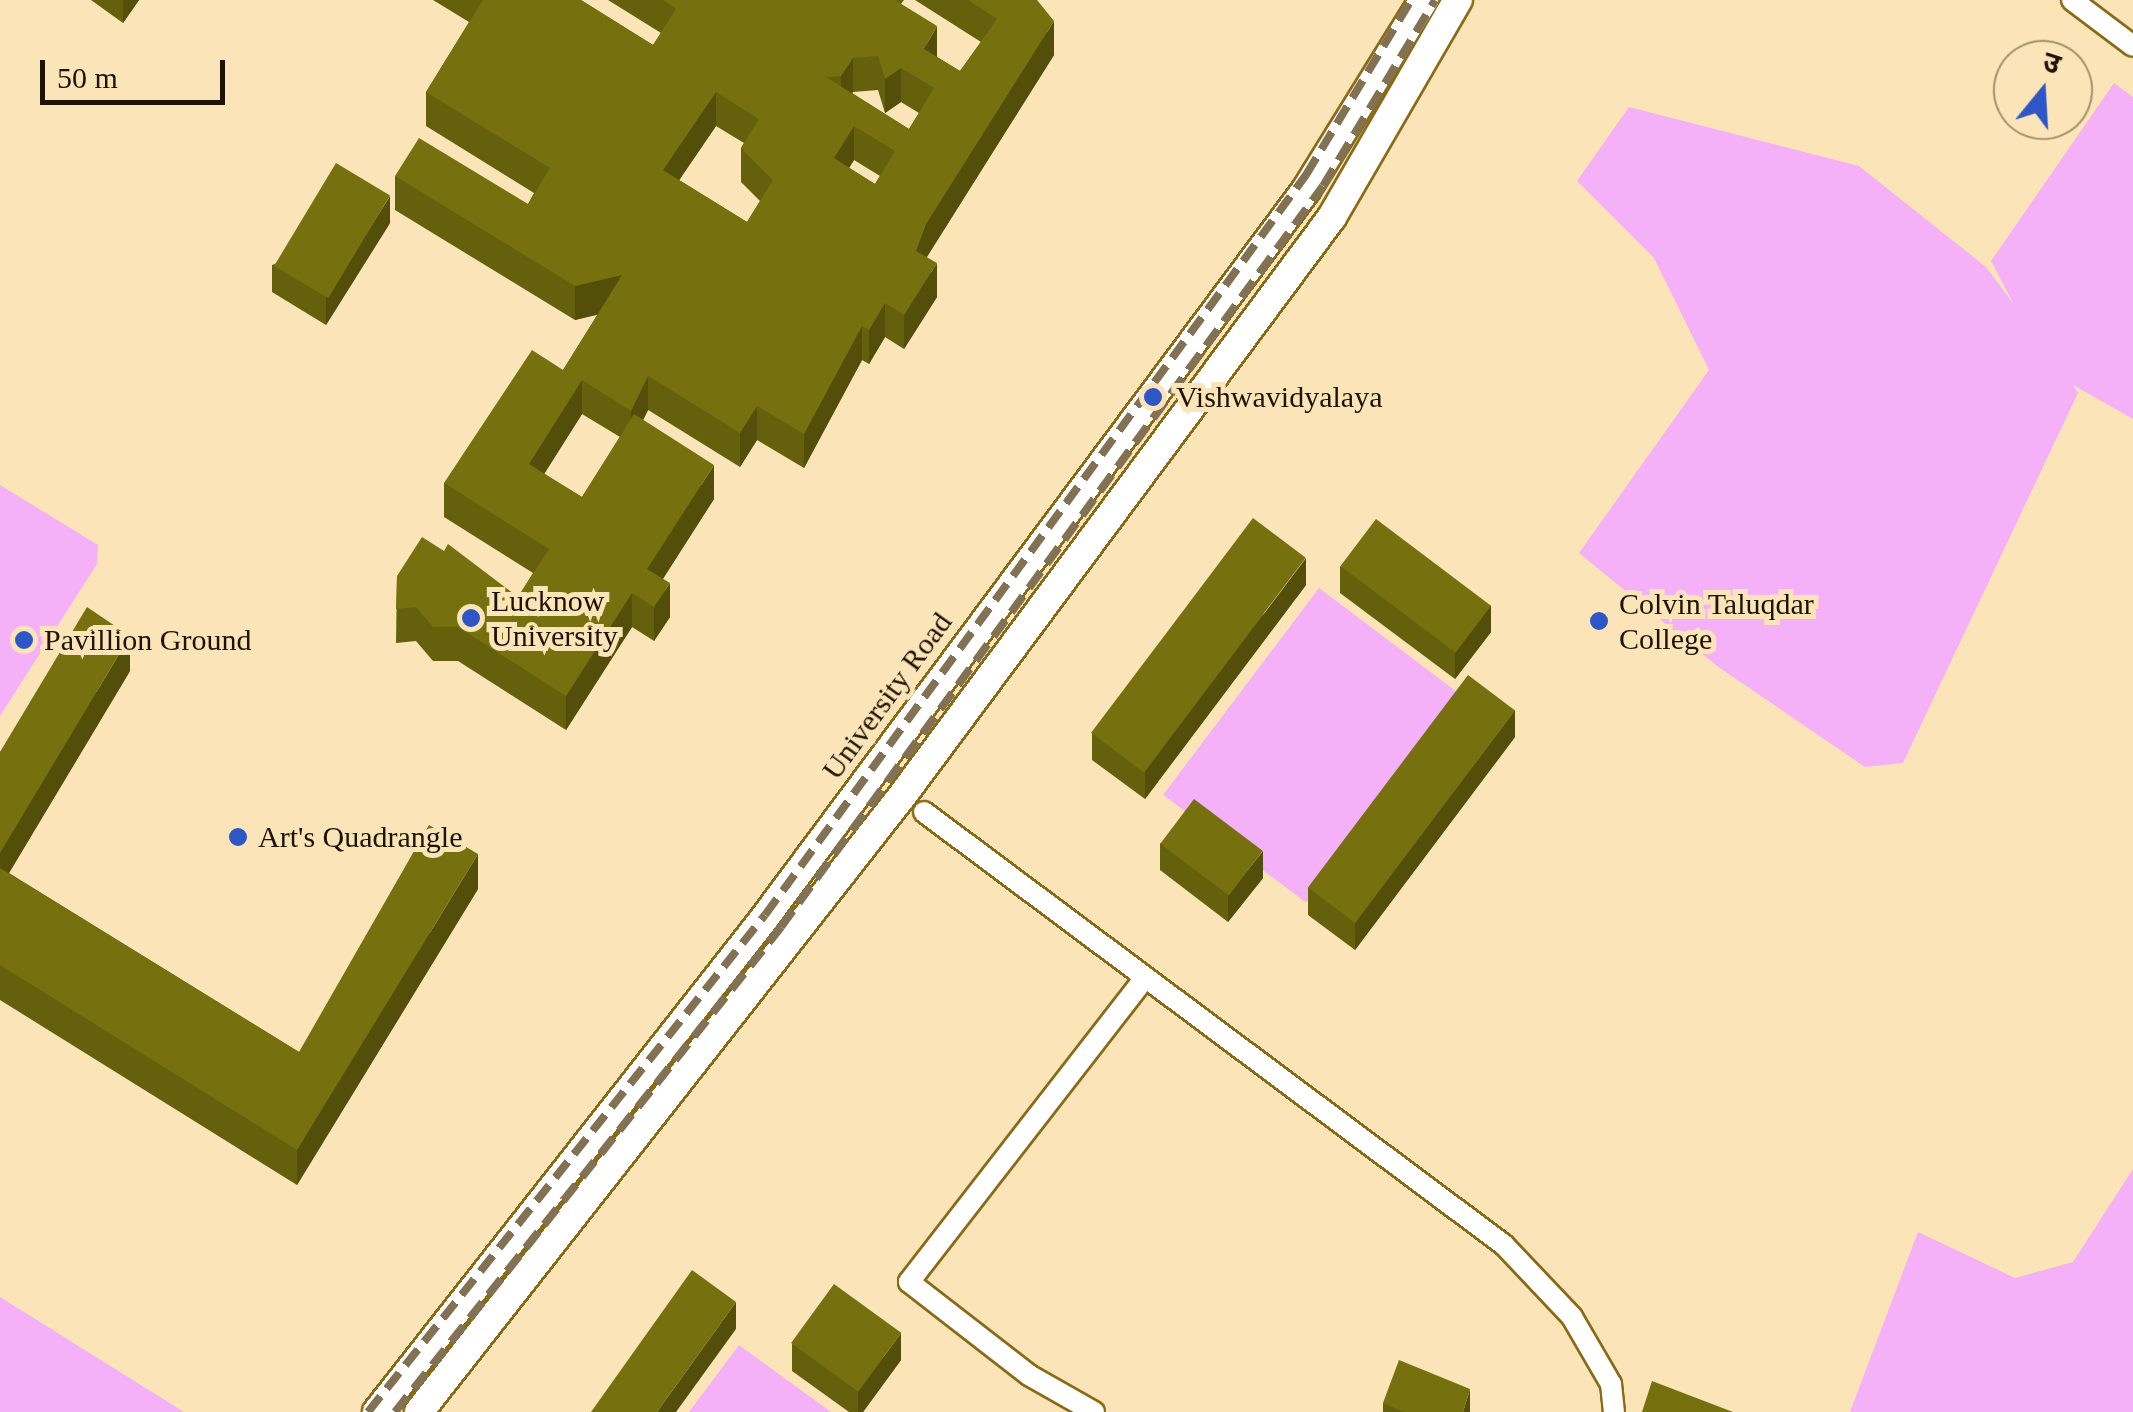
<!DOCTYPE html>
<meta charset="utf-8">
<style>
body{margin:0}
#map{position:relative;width:2133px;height:1412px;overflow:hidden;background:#fae4b8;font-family:"Times New Roman","Noto Sans Devanagari",serif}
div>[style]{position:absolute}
.green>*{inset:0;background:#f4b1f7;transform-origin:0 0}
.roads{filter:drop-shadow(2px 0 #8b6a16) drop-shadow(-2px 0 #8b6a16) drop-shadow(0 2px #8b6a16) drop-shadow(0 -2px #8b6a16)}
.minor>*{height:20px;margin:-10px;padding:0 10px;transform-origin:10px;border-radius:10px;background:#fff}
.secondary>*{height:28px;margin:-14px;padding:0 14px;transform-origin:14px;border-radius:14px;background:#fff}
.rail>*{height:8px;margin-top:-4px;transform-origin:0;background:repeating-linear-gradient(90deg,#827253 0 20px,transparent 0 30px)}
.wall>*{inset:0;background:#65600c}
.shaded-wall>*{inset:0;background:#534e0a}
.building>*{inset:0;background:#76700e;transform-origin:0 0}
.dots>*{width:28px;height:28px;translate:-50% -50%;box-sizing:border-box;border:5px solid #fae4b8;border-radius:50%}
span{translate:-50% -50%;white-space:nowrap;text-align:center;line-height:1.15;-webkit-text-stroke:10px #fae4b8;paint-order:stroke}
.poi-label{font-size:30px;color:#1e1300}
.left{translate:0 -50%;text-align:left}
.street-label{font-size:30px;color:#1e1300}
.north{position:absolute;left:1993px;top:40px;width:100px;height:100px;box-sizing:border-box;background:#fae4b8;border:2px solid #a2906e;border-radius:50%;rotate:18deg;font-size:28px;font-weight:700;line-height:40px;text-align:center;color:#1e1300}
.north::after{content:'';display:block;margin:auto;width:35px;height:45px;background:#2f56c6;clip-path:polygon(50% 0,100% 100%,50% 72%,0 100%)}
.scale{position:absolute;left:40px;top:60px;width:185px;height:45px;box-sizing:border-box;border:5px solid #1e1300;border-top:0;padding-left:12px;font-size:30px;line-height:35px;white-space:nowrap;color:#1e1300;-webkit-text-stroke:8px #fae4b8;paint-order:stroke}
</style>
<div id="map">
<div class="green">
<i style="clip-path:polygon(2114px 83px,2133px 97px,2133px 419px,2073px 385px,2078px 393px,1903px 763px,1865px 767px,1717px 666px,1579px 553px,1709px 370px,1654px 258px,1577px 181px,1629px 107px,1859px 166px,1986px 267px,2013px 303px,1991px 261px)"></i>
<i style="clip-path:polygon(0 485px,98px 545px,97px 564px,0 716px)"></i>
<i style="left:1319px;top:588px;width:179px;height:259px;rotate:37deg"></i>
<i style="clip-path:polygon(2133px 1169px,2133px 1412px,1850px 1412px,1918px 1232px,2015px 1278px,2073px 1262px)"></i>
<i style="clip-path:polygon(0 1297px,184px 1412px,0 1412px)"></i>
<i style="clip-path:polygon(739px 1345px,831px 1412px,689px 1412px)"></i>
</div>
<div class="roads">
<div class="minor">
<i style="left:2072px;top:0;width:76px;rotate:37deg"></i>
<i style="left:924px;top:812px;width:724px;rotate:36.74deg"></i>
<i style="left:1504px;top:1245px;width:99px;rotate:46.6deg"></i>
<i style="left:1572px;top:1317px;width:78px;rotate:59.8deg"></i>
<i style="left:1611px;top:1384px;width:28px;rotate:84deg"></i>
<i style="left:1094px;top:1412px;width:75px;rotate:-150.4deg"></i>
<i style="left:1029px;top:1375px;width:152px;rotate:-142.2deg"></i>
<i style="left:909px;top:1282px;width:383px;rotate:-52.2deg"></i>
</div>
<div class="secondary">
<i style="left:377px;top:1412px;width:625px;rotate:-51.88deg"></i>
<i style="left:763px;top:920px;width:910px;rotate:-53.36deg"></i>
<i style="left:1306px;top:190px;width:224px;rotate:-58.2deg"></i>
<i style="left:419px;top:1412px;width:783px;rotate:-51.9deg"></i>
<i style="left:902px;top:796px;width:721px;rotate:-53.4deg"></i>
<i style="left:1332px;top:217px;width:251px;rotate:-59.9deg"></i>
</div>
</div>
<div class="rail">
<i style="left:368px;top:1412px;width:636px;rotate:-51.38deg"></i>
<i style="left:765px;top:915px;width:917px;rotate:-53.83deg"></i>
<i style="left:1306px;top:175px;width:204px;rotate:-59deg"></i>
<i style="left:395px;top:1412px;width:620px;rotate:-51.48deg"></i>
<i style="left:781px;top:927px;width:918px;rotate:-53.82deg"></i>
<i style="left:1323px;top:186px;width:217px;rotate:-58.9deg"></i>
</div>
<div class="wall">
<i style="clip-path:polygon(91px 0,139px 0,123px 23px)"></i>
<i style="clip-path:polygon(evenodd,433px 0,581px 0,653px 45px,661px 33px,608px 0,904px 0,901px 4px,937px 57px,960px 71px,981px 42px,915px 0,1037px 0,1054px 55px,927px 257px,937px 297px,904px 349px,885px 337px,869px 364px,862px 360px,804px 468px,757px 440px,740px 467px,648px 410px,643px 420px,714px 499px,663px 579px,670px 617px,654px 641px,632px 627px,566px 730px,458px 661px,433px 661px,416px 641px,396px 643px,397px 576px,518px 597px,533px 573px,444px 517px,444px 483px,563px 370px,598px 314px,575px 320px,395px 210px,395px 176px,528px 204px,534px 193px,426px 126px,426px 92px,469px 22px,433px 0,878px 90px,885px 113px,901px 102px,919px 113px,909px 129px,852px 93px,853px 92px,878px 90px,433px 0,716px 126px,744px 143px,741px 148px,741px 182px,760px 201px,747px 222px,679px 180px,716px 126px,433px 0,854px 160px,880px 176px,875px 184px,849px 168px,854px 160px,433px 0,582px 414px,620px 437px,582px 497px,544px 474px,582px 414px)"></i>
<i style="clip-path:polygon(390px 223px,326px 325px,272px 292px,272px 265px)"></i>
<i style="clip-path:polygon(1340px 566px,1491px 632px,1455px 679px,1340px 593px)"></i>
<i style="clip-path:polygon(1306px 585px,1145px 799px,1092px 760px,1092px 733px)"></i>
<i style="clip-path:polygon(130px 671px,9px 873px,299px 1052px,478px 889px,297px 1185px,0 1000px,0 752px)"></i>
<i style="clip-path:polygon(1515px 737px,1355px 950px,1308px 915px,1308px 888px)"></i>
<i style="clip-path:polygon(1160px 843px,1263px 878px,1228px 922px,1160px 870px)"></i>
<i style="clip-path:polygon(792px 1344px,901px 1360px,863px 1412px,849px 1412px,792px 1371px)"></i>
<i style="clip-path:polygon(1383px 1403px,1470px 1412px,1383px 1412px)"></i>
</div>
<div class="shaded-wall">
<i style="clip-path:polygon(123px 0,139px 0,123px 23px)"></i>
<i style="clip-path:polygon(1054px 21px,1054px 55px,926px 258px,916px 251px,926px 224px)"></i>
<i style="clip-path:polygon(937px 26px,937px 60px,924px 83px,924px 49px)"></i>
<i style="clip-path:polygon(853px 58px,853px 92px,841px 111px,841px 76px)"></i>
<i style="clip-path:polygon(901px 68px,901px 102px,885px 113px,885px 79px)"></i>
<i style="clip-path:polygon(716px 92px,716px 126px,663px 204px,663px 170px)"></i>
<i style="clip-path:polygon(854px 126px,854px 160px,834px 192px,834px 158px)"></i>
<i style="clip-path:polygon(390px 196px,390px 223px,326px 325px,326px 298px)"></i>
<i style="clip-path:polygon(937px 263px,937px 297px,904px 349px,904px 315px)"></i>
<i style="clip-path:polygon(622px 275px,622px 309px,575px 320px,575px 286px)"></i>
<i style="clip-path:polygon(885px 303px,885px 337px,869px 364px,869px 330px)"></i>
<i style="clip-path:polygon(862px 326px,862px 360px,804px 468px,804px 434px)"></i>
<i style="clip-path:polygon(648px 376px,648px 410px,631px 445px,631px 411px)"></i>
<i style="clip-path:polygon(582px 380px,582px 414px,529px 498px,529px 464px)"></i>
<i style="clip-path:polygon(757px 406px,757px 440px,740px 467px,740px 433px)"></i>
<i style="clip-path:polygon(714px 465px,714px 499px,647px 603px,647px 569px)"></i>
<i style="clip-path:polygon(1306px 558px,1306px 585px,1145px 799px,1145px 772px)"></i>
<i style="clip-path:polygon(670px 583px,670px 617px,654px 641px,654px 607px)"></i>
<i style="clip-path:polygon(632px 593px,632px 627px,566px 730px,566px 696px)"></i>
<i style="clip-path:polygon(1491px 605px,1491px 632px,1455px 679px,1455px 652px)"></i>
<i style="clip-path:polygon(130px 636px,130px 671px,0 888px,0 853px)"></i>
<i style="clip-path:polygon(1515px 710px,1515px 737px,1355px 950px,1355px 923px)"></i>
<i style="clip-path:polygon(1263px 851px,1263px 878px,1228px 922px,1228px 895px)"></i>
<i style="clip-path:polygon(478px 854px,478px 889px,297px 1185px,297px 1150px)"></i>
<i style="clip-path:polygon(736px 1302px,736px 1329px,676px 1412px,657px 1412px)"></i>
<i style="clip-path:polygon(901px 1333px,901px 1360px,863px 1412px,858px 1412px,858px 1392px)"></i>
<i style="clip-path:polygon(1470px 1389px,1470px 1412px,1463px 1412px)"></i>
</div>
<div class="building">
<i style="clip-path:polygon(evenodd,483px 0,581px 0,653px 45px,676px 9px,663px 0,895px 0,937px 26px,924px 49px,960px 71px,997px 19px,968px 0,1037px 0,1054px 21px,926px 224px,916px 251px,937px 263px,904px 315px,885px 303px,869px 330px,862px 326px,804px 434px,757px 406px,740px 433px,648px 376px,631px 411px,582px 380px,529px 464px,582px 497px,634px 414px,714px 465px,647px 569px,670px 583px,654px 607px,632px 593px,566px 696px,458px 627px,433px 627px,416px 607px,396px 609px,397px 576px,422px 537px,444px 551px,448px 544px,518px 597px,549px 549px,444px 483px,532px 350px,563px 370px,622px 275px,575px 286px,395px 176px,419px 138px,528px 204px,550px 168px,426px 92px,483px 0,878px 56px,885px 79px,901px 68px,934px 88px,909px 129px,826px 77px,841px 76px,853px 58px,878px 56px,483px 0,716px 92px,759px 119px,741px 148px,773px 180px,747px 222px,663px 170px,716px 92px,483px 0,854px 126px,895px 151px,875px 184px,834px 158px,854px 126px)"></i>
<i style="left:336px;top:163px;width:63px;height:120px;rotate:31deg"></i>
<i style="left:1253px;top:518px;width:66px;height:269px;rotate:37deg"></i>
<i style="left:1376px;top:519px;width:144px;height:59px;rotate:37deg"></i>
<i style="clip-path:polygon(87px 607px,130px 636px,0 853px,0 752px)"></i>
<i style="left:1468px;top:675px;width:59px;height:266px;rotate:37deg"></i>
<i style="left:1194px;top:799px;width:86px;height:56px;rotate:37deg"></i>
<i style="clip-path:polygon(429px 825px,478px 854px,297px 1150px,0 965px,0 868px,299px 1052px)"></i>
<i style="clip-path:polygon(692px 1270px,736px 1302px,657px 1412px,591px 1412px)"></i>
<i style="left:834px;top:1284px;width:83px;height:73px;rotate:36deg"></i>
<i style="clip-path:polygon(1399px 1360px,1470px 1389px,1463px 1412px,1403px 1412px,1383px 1403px)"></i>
<i style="clip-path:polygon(1652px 1381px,1733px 1412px,1642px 1412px)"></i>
</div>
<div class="dots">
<i style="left:1153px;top:397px;background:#2f56c6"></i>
<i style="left:471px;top:618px;background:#2f56c6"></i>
<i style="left:1599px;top:621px;background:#2f56c6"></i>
<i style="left:24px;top:640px;background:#2f56c6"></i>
<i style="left:238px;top:837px;background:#2f56c6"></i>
</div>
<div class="poi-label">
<span class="left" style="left:1176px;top:397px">Vishwavidyalaya</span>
<span class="left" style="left:491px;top:618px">Lucknow<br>University</span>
<span class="left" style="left:1619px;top:621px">Colvin Taluqdar<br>College</span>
<span class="left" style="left:44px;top:640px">Pavillion Ground</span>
<span class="left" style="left:258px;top:837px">Art's Quadrangle</span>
</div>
<div class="street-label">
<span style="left:887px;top:696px;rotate:-54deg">University Road</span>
</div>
<div class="north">उ</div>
<div class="scale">50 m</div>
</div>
